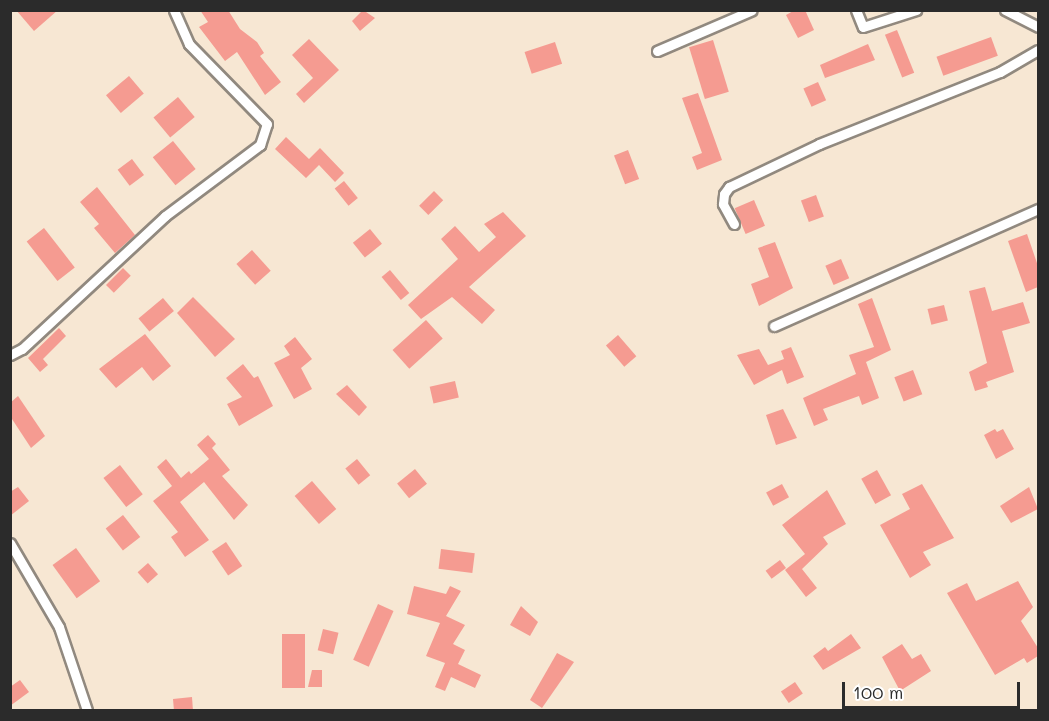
<!DOCTYPE html>
<style>
body{margin:0}
#map{position:relative;width:1049px;height:721px;overflow:hidden;background:#f7e7d3;font-family:Mali,sans-serif}
div>[style]{position:absolute}
.building>*{inset:0;background:#f59b91;transform-origin:0 0}
.roads{filter:drop-shadow(2px 0 #91897f) drop-shadow(-2px 0 #91897f) drop-shadow(0 2px #91897f) drop-shadow(0 -2px #91897f)}
.minor>*{height:9px;margin:-4.5px;padding:0 4.5px;transform-origin:4.5px;border-radius:4.5px;background:#fff}
span{translate:-50% -50%;white-space:nowrap;text-align:center;line-height:1.15;-webkit-text-stroke:6px #fff;paint-order:stroke}
.frame{position:absolute;inset:0;border:12px solid #2b2b2b;pointer-events:none}
.scale{position:absolute;left:842px;top:682px;width:178px;height:27px;box-sizing:border-box;border:3px solid #2b2b2b;border-top:0;padding-left:8px;font-size:18px;line-height:21px;white-space:nowrap;color:#2b2b2b;-webkit-text-stroke:4px #fff;paint-order:stroke}
</style>
<div id="map">
<div class="building">
<i style="clip-path:polygon(16px 10px,58px 10px,34px 31px)"></i>
<i style="clip-path:polygon(200px 10px,228px 10px,240px 29px,257px 42px,264px 53px,260px 56px,281px 82px,265px 95px,237px 52px,225px 61px,199px 27px,208px 22px)"></i>
<i style="clip-path:polygon(363px 10px,375px 18px,360px 31px,352px 21px)"></i>
<i style="clip-path:polygon(795px 10px,805px 10px,814px 30px,798px 38px,786px 15px)"></i>
<i style="left:897px;top:30px;width:46px;height:13px;rotate:68deg"></i>
<i style="left:991px;top:37px;width:20px;height:58px;rotate:70deg"></i>
<i style="clip-path:polygon(309px 39px,339px 70px,304px 103px,296px 94px,313px 78px,292px 55px)"></i>
<i style="left:713px;top:40px;width:54px;height:25px;rotate:73deg"></i>
<i style="left:555px;top:42px;width:23px;height:32px;rotate:72deg"></i>
<i style="clip-path:polygon(868px 44px,875px 60px,825px 78px,820px 65px)"></i>
<i style="left:129px;top:76px;width:23px;height:30px;rotate:50deg"></i>
<i style="left:818px;top:82px;width:20px;height:16px;rotate:66deg"></i>
<i style="clip-path:polygon(698px 93px,722px 160px,697px 170px,692px 157px,702px 153px,682px 98px)"></i>
<i style="left:178px;top:97px;width:26px;height:32px;rotate:50deg"></i>
<i style="clip-path:polygon(286px 137px,309px 159px,320px 148px,344px 173px,335px 182px,319px 165px,306px 178px,275px 149px)"></i>
<i style="left:173px;top:141px;width:36px;height:26px;rotate:51deg"></i>
<i style="left:628px;top:150px;width:31px;height:15px;rotate:69deg"></i>
<i style="left:132px;top:159px;width:20px;height:18px;rotate:53deg"></i>
<i style="left:344px;top:181px;width:22px;height:12px;rotate:51deg"></i>
<i style="clip-path:polygon(97px 187px,135px 235px,115px 253px,94px 228px,99px 224px,80px 202px)"></i>
<i style="left:434px;top:191px;width:13px;height:21px;rotate:45deg"></i>
<i style="left:816px;top:195px;width:23px;height:16px;rotate:70deg"></i>
<i style="left:754px;top:200px;width:28px;height:21px;rotate:67deg"></i>
<i style="clip-path:polygon(503px 212px,526px 236px,469px 287px,495px 310px,482px 324px,452px 297px,421px 319px,408px 305px,458px 259px,441px 239px,455px 226px,479px 252px,496px 237px,484px 224px)"></i>
<i style="left:44px;top:228px;width:50px;height:22px;rotate:52deg"></i>
<i style="left:370px;top:229px;width:19px;height:22px;rotate:51deg"></i>
<i style="clip-path:polygon(1027px 234px,1038px 266px,1038px 287px,1026px 292px,1008px 241px)"></i>
<i style="clip-path:polygon(775px 242px,793px 288px,759px 306px,751px 284px,769px 277px,758px 248px)"></i>
<i style="left:252px;top:250px;width:28px;height:21px;rotate:48deg"></i>
<i style="left:841px;top:259px;width:21px;height:17px;rotate:67deg"></i>
<i style="left:123px;top:268px;width:11px;height:24px;rotate:45deg"></i>
<i style="left:390px;top:270px;width:30px;height:11px;rotate:50deg"></i>
<i style="clip-path:polygon(985px 287px,992px 311px,1023px 302px,1030px 323px,1002px 331px,1014px 372px,986px 382px,988px 387px,975px 391px,969px 372px,987px 363px,969px 291px)"></i>
<i style="clip-path:polygon(193px 297px,235px 339px,215px 357px,177px 313px)"></i>
<i style="left:163px;top:298px;width:17px;height:32px;rotate:50deg"></i>
<i style="clip-path:polygon(872px 298px,891px 350px,866px 362px,879px 398px,862px 405px,859px 396px,823px 409px,828px 420px,814px 426px,803px 398px,856px 374px,849px 355px,874px 347px,858px 304px)"></i>
<i style="left:944px;top:305px;width:16px;height:17px;rotate:76deg"></i>
<i style="left:426px;top:320px;width:25px;height:45px;rotate:48deg"></i>
<i style="clip-path:polygon(59px 328px,66px 336px,43px 359px,48px 365px,40px 372px,28px 358px)"></i>
<i style="clip-path:polygon(145px 334px,171px 366px,153px 381px,142px 367px,116px 388px,99px 369px)"></i>
<i style="left:618px;top:335px;width:28px;height:16px;rotate:49deg"></i>
<i style="clip-path:polygon(295px 337px,312px 359px,301px 368px,312px 389px,294px 399px,274px 363px,290px 355px,284px 346px)"></i>
<i style="clip-path:polygon(791px 347px,804px 377px,787px 384px,782px 370px,754px 385px,737px 355px,759px 349px,768px 365px,784px 359px,781px 351px)"></i>
<i style="clip-path:polygon(243px 364px,254px 378px,258px 376px,273px 406px,239px 426px,227px 404px,242px 397px,226px 378px)"></i>
<i style="left:913px;top:370px;width:26px;height:20px;rotate:69deg"></i>
<i style="left:455px;top:381px;width:17px;height:26px;rotate:77deg"></i>
<i style="clip-path:polygon(347px 385px,367px 407px,359px 416px,336px 394px)"></i>
<i style="clip-path:polygon(18px 396px,45px 436px,31px 448px,10px 416px,10px 403px)"></i>
<i style="clip-path:polygon(783px 409px,797px 438px,776px 445px,766px 415px)"></i>
<i style="clip-path:polygon(995px 429px,997px 432px,1003px 429px,1014px 449px,996px 459px,984px 435px)"></i>
<i style="clip-path:polygon(208px 435px,216px 444px,212px 448px,230px 470px,222px 476px,248px 505px,234px 520px,204px 482px,180px 502px,209px 540px,185px 557px,171px 537px,178px 532px,153px 501px,172px 486px,157px 467px,166px 459px,181px 478px,189px 471px,191px 474px,209px 459px,197px 445px)"></i>
<i style="left:357px;top:459px;width:21px;height:15px;rotate:51deg"></i>
<i style="left:120px;top:465px;width:37px;height:21px;rotate:52deg"></i>
<i style="left:415px;top:469px;width:19px;height:23px;rotate:51deg"></i>
<i style="left:877px;top:470px;width:29px;height:18px;rotate:61deg"></i>
<i style="left:312px;top:481px;width:37px;height:23px;rotate:49deg"></i>
<i style="left:782px;top:484px;width:15px;height:18px;rotate:62deg"></i>
<i style="clip-path:polygon(922px 484px,954px 538px,923px 552px,931px 565px,910px 578px,880px 525px,910px 509px,902px 494px)"></i>
<i style="clip-path:polygon(18px 487px,29px 501px,10px 516px,10px 492px)"></i>
<i style="clip-path:polygon(1029px 487px,1038px 509px,1011px 523px,1000px 506px)"></i>
<i style="clip-path:polygon(827px 490px,846px 524px,823px 537px,828px 544px,802px 569px,817px 588px,806px 597px,785px 570px,805px 554px,782px 525px)"></i>
<i style="left:123px;top:515px;width:28px;height:22px;rotate:52deg"></i>
<i style="left:226px;top:542px;width:29px;height:17px;rotate:56deg"></i>
<i style="left:76px;top:548px;width:41px;height:29px;rotate:54deg"></i>
<i style="left:441px;top:549px;width:34px;height:20px;rotate:7deg"></i>
<i style="left:780px;top:560px;width:10px;height:18px;rotate:53deg"></i>
<i style="left:148px;top:563px;width:15px;height:14px;rotate:48deg"></i>
<i style="clip-path:polygon(1018px 581px,1033px 607px,1021px 621px,1038px 648px,1038px 656px,1027px 663px,1024px 658px,995px 675px,947px 593px,967px 583px,976px 601px)"></i>
<i style="clip-path:polygon(414px 586px,446px 594px,450px 586px,461px 591px,446px 616px,465px 625px,453px 644px,465px 650px,458px 664px,481px 675px,475px 688px,451px 677px,445px 691px,435px 687px,445px 663px,426px 656px,440px 623px,407px 614px)"></i>
<i style="left:378px;top:604px;width:17px;height:61px;rotate:24deg"></i>
<i style="clip-path:polygon(521px 606px,538px 622px,530px 636px,510px 625px)"></i>
<i style="left:323px;top:629px;width:16px;height:22px;rotate:14deg"></i>
<i style="left:282px;top:634px;width:23px;height:54px"></i>
<i style="clip-path:polygon(851px 634px,861px 648px,823px 670px,813px 656px,825px 647px,828px 651px)"></i>
<i style="clip-path:polygon(902px 644px,912px 659px,921px 654px,931px 671px,900px 691px,882px 657px)"></i>
<i style="clip-path:polygon(557px 653px,574px 662px,542px 708px,530px 700px)"></i>
<i style="clip-path:polygon(312px 670px,322px 670px,322px 687px,308px 687px)"></i>
<i style="clip-path:polygon(20px 680px,29px 692px,10px 706px,10px 687px)"></i>
<i style="left:795px;top:682px;width:14px;height:17px;rotate:56deg"></i>
<i style="clip-path:polygon(192px 697px,193px 711px,174px 711px,173px 699px)"></i>
</div>
<div class="roads">
<div class="minor">
<i style="left:856px;top:10px;width:18px;rotate:68deg"></i>
<i style="left:863px;top:27px;width:56px;rotate:-17.8deg"></i>
<i style="left:1005px;top:10px;width:37px;rotate:27deg"></i>
<i style="left:657px;top:51px;width:103px;rotate:-23.3deg"></i>
<i style="left:734px;top:224px;width:23px;rotate:-119deg"></i>
<i style="left:723px;top:204px;width:10px;rotate:-84deg"></i>
<i style="left:724px;top:194px;width:9px;rotate:-54deg"></i>
<i style="left:729px;top:187px;width:100px;rotate:-25.5deg"></i>
<i style="left:819px;top:144px;width:195px;rotate:-21.7deg"></i>
<i style="left:1000px;top:72px;width:44px;rotate:-30.1deg"></i>
<i style="left:774px;top:326px;width:289px;rotate:-23.9deg"></i>
<i style="left:10px;top:355px;width:13px;rotate:-27deg"></i>
<i style="left:22px;top:349px;width:195px;rotate:-42.9deg"></i>
<i style="left:165px;top:216px;width:119px;rotate:-36.8deg"></i>
<i style="left:260px;top:145px;width:22px;rotate:-72deg"></i>
<i style="left:267px;top:124px;width:112px;rotate:-134.3deg"></i>
<i style="left:189px;top:44px;width:37px;rotate:-114deg"></i>
<i style="left:10px;top:543px;width:97px;rotate:59.7deg"></i>
<i style="left:59px;top:627px;width:88px;rotate:71.4deg"></i>
</div>
</div>
<div class="frame"></div>
<div class="scale">100 m</div>
</div>
